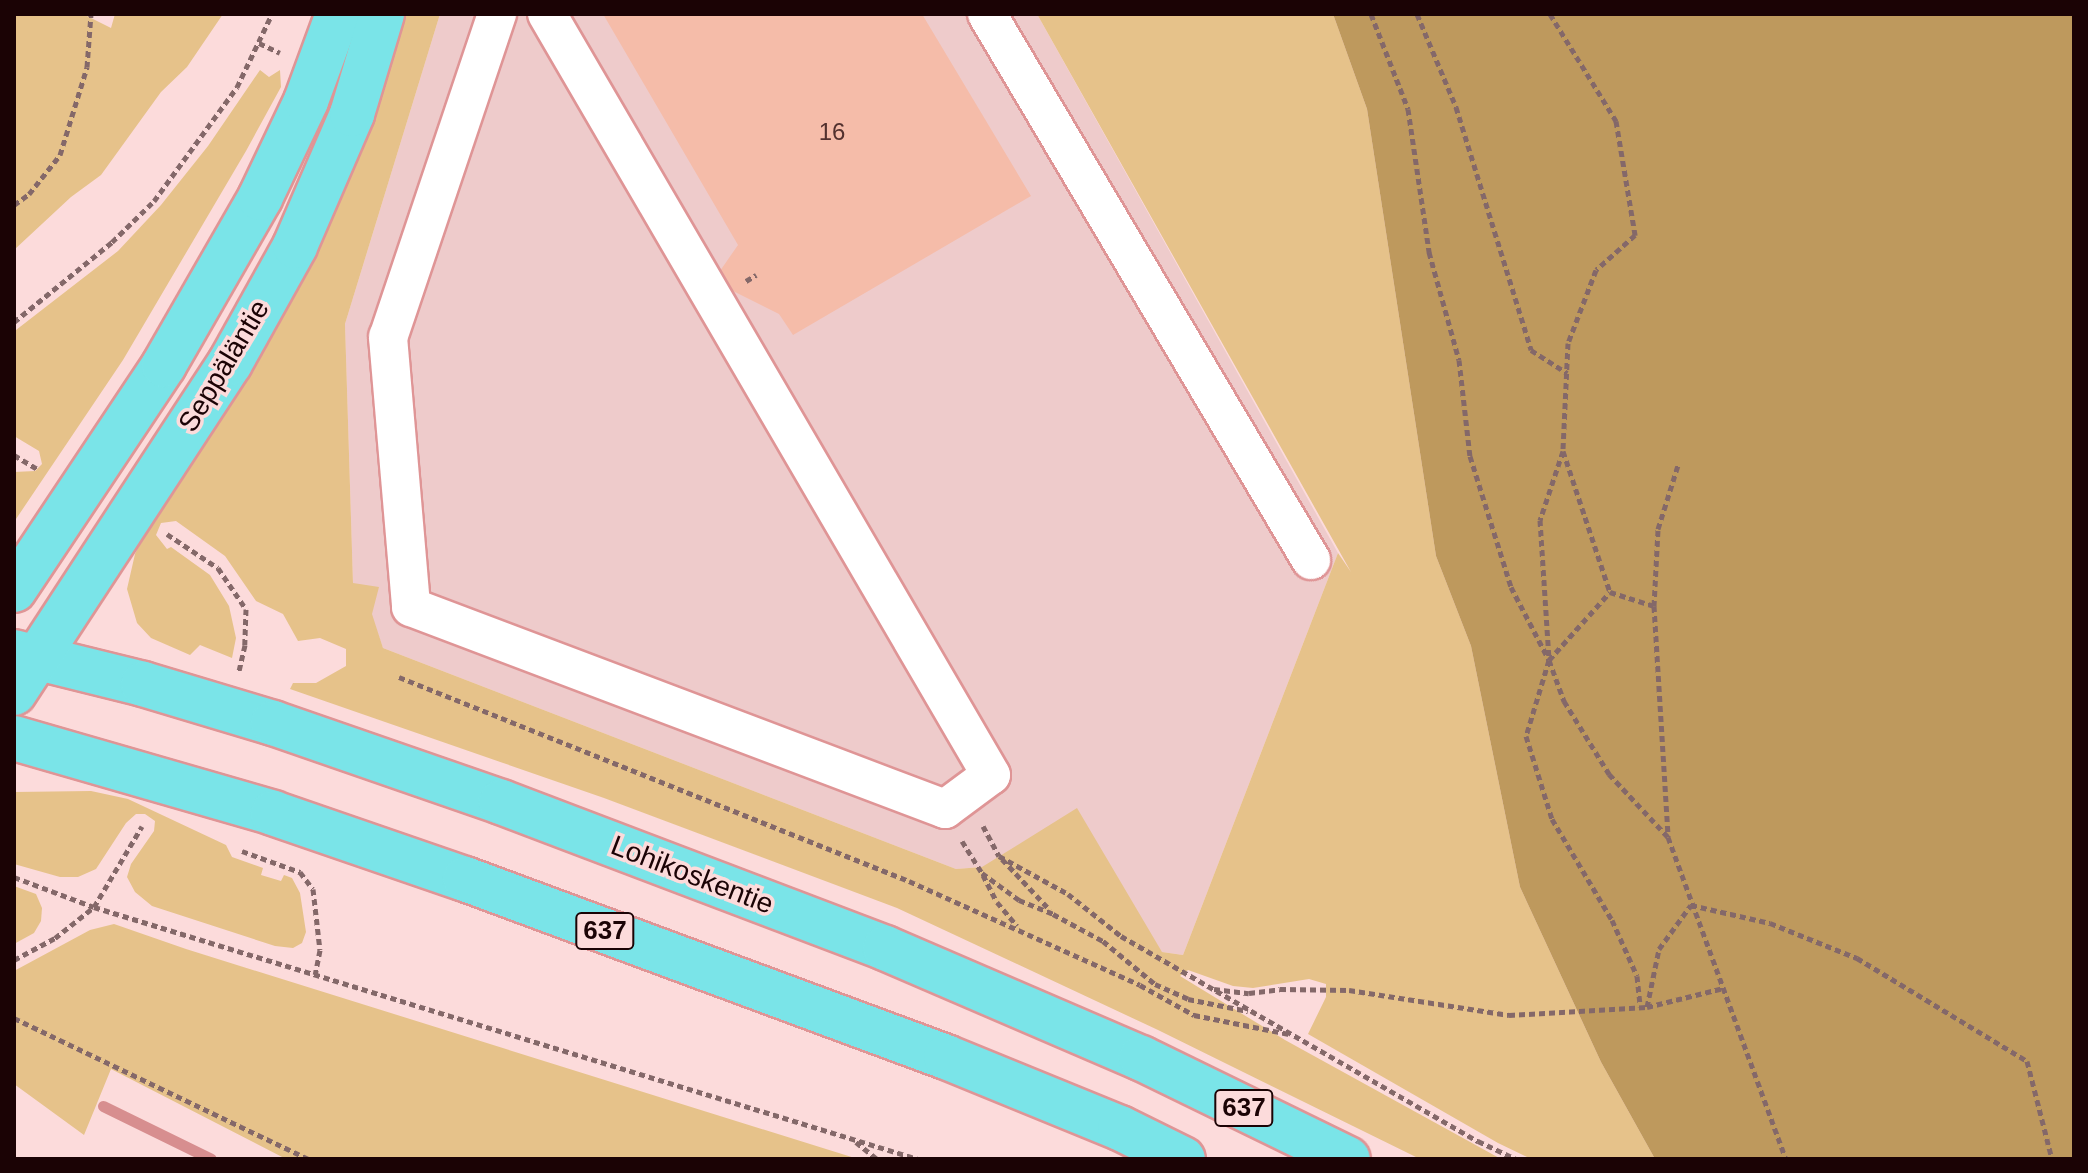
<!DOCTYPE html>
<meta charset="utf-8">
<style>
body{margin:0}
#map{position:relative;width:2088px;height:1173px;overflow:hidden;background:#fcdbdb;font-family:Arial,sans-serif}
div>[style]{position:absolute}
.built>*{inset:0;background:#eecbcb}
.green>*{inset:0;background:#e6c28a}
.forest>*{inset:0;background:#be995d}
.stream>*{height:11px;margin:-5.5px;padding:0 5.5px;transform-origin:5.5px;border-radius:5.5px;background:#d78e8f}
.building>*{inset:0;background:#f5bca9}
.path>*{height:5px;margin-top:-2.5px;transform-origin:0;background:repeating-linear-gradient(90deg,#846869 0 6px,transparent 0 10px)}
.roads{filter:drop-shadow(2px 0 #df9596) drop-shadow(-2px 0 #df9596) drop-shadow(0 2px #df9596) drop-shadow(0 -2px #df9596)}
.minor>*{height:38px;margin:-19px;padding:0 19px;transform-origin:19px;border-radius:19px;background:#fff}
.major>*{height:44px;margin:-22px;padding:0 22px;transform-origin:22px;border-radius:22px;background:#7ae4e8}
span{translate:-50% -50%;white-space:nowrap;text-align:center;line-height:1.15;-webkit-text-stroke:7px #fcdbdb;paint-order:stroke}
.number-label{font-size:24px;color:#52312e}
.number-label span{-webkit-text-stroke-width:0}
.shield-label span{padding:2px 6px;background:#fcdbdb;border:2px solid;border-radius:6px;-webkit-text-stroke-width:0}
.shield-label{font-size:26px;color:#1b0305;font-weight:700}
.street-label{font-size:28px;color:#1b0305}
.frame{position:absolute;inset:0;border:16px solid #1b0305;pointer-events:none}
</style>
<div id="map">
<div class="built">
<i style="clip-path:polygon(440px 14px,1037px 14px,1338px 553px,1183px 955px,1162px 952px,981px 867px,956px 869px,383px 648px,371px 614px,353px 583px,345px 324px)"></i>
</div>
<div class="green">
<i style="clip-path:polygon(14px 14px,83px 14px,111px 28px,115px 14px,223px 14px,187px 67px,161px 92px,101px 175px,71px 197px,14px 250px)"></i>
<i style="clip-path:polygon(398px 14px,440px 14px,345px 324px,353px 583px,379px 587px,372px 614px,383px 648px,956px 869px,982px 867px,1077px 808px,1162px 952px,1183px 955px,1338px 553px,1351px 572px,1037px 14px,1333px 14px,1367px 109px,1436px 556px,1471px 646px,1520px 887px,1601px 1062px,1655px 1159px,1531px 1159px,1498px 1143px,1308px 1034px,1326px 997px,1326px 984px,1309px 979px,1253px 988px,1233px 986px,1188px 970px,1180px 976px,1285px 1040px,1501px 1159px,1420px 1159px,1158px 1030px,897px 908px,604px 798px,290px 689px,293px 683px,316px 683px,346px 666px,346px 649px,320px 638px,298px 641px,283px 614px,256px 601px,225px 556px,176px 521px,161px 523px,156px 535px,167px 549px,171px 547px,210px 575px,229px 606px,236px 638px,232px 658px,200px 645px,190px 655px,151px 638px,137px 623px,127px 589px,135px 554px)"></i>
<i style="clip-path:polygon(260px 70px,269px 77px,280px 70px,281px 87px,246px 151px,123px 360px,14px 522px,14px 472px,35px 471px,42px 464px,39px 451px,14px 436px,16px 330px,118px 251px,161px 205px,208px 146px)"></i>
<i style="clip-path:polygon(91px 791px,128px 799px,226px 845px,232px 857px,263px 868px,261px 875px,281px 881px,284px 875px,292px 878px,300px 893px,306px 932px,302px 943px,293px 948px,275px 946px,152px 906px,135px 892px,127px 877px,131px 864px,154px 831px,155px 821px,145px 814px,136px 814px,126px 823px,96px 869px,78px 877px,60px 877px,14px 864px,14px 792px)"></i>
<i style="clip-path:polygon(14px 886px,36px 894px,42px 908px,41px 921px,34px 933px,14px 944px)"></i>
<i style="clip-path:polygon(114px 924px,186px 949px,858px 1159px,286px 1159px,111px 1069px,84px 1135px,14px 1084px,14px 971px,90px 930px)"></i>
</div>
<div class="forest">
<i style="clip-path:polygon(1333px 14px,2074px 14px,2074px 1159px,1655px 1159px,1601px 1062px,1520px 887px,1471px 646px,1436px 556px,1367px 109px)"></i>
</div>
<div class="stream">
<i style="left:103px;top:1106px;width:120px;rotate:26.1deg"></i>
</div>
<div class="building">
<i style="clip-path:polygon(603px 14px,922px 14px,1031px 196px,793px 335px,779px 314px,713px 281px,738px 245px)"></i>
</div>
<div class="path">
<i style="left:1371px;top:14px;width:102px;rotate:68.7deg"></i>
<i style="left:1408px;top:109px;width:145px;rotate:81.6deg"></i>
<i style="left:1429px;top:252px;width:112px;rotate:74.5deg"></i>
<i style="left:1459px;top:360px;width:97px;rotate:83.5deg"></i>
<i style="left:1470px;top:456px;width:137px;rotate:72.6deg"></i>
<i style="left:1511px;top:587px;width:82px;rotate:62.5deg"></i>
<i style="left:1549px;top:660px;width:44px;rotate:69.9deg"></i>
<i style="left:1564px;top:701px;width:86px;rotate:58.3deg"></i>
<i style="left:1609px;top:774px;width:86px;rotate:46.9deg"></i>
<i style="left:1417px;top:14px;width:101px;rotate:67.2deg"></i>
<i style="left:1456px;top:107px;width:254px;rotate:72.8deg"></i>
<i style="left:1531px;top:350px;width:43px;rotate:32.6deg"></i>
<i style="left:1550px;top:14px;width:126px;rotate:58.3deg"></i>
<i style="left:1616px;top:121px;width:116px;rotate:80.5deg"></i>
<i style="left:1635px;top:235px;width:52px;rotate:138.1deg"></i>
<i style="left:1596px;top:270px;width:78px;rotate:111deg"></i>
<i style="left:1568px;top:343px;width:108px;rotate:92.7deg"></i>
<i style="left:1563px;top:451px;width:149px;rotate:71.6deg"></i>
<i style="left:259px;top:43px;width:23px;rotate:25deg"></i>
<i style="left:14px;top:205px;width:19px;rotate:-36deg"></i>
<i style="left:29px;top:194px;width:50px;rotate:-51.5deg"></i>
<i style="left:60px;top:155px;width:92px;rotate:-72.9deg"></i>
<i style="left:87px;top:67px;width:53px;rotate:-85.7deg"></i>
<i style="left:746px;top:281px;width:12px;rotate:-31deg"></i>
<i style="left:14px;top:322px;width:127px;rotate:-39.2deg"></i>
<i style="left:112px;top:242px;width:59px;rotate:-44.3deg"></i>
<i style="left:154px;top:201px;width:141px;rotate:-53.9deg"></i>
<i style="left:237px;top:87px;width:81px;rotate:-64.4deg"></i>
<i style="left:1563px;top:451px;width:73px;rotate:108.4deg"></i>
<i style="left:1540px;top:520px;width:140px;rotate:86.3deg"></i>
<i style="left:1549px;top:660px;width:79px;rotate:106.8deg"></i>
<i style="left:1526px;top:736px;width:87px;rotate:72.6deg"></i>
<i style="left:1552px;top:819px;width:117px;rotate:59.3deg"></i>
<i style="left:1612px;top:920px;width:61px;rotate:65.9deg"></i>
<i style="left:1637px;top:976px;width:31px;rotate:84deg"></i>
<i style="left:14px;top:455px;width:29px;rotate:31deg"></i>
<i style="left:167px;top:534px;width:61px;rotate:33.7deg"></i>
<i style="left:218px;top:568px;width:50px;rotate:55.7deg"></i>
<i style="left:246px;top:609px;width:36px;rotate:92deg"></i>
<i style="left:245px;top:645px;width:28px;rotate:103deg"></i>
<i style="left:1654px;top:606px;width:77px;rotate:-87deg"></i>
<i style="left:1658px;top:529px;width:67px;rotate:-72.6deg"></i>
<i style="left:1549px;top:660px;width:91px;rotate:-48.1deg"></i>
<i style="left:1610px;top:592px;width:46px;rotate:17.7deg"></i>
<i style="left:1654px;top:606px;width:231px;rotate:86.5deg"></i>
<i style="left:1668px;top:837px;width:343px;rotate:69.9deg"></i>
<i style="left:399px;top:677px;width:549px;rotate:21.8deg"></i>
<i style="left:909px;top:881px;width:253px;rotate:24.2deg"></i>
<i style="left:1140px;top:985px;width:62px;rotate:29.1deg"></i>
<i style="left:1194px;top:1015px;width:97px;rotate:11.3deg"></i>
<i style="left:983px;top:826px;width:34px;rotate:62deg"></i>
<i style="left:999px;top:856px;width:79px;rotate:28.8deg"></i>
<i style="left:1068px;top:894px;width:68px;rotate:38.4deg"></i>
<i style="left:1121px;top:936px;width:412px;rotate:29.9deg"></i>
<i style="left:1478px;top:1141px;width:42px;rotate:25.3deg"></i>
<i style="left:962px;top:841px;width:38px;rotate:58deg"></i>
<i style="left:982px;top:873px;width:46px;rotate:36.1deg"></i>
<i style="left:1019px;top:900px;width:37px;rotate:22deg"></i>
<i style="left:1053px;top:914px;width:57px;rotate:28.4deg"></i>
<i style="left:1103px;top:941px;width:67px;rotate:39.6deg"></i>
<i style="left:1155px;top:984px;width:36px;rotate:24deg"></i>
<i style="left:1188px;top:999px;width:61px;rotate:11.3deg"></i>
<i style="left:242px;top:851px;width:62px;rotate:19.9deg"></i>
<i style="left:300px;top:872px;width:21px;rotate:53deg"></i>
<i style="left:313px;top:889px;width:61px;rotate:83.5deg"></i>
<i style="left:320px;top:950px;width:25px;rotate:101deg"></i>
<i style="left:1002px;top:859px;width:70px;rotate:46.7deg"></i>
<i style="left:983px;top:875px;width:30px;rotate:63deg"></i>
<i style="left:997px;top:902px;width:31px;rotate:50deg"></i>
<i style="left:14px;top:877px;width:85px;rotate:20.6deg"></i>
<i style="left:94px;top:907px;width:862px;rotate:17deg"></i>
<i style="left:14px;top:960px;width:47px;rotate:-28.2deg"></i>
<i style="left:55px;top:938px;width:50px;rotate:-38.5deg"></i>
<i style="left:94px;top:907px;width:94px;rotate:-59.3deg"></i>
<i style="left:1214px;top:989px;width:35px;rotate:7deg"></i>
<i style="left:1249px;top:993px;width:31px;rotate:-7deg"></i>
<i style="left:1280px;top:989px;width:69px;rotate:0.8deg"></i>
<i style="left:1349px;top:990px;width:162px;rotate:8.9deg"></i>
<i style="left:1509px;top:1015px;width:138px;rotate:-3.3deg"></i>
<i style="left:1647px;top:1007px;width:79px;rotate:-13.9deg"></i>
<i style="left:1647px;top:1007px;width:59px;rotate:-78.3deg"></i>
<i style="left:1659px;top:949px;width:54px;rotate:-54deg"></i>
<i style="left:1691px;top:905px;width:81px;rotate:12.8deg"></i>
<i style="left:1770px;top:923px;width:94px;rotate:21.9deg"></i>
<i style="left:1857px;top:958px;width:199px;rotate:31.2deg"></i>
<i style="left:2027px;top:1061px;width:101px;rotate:75.7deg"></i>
<i style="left:14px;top:1018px;width:326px;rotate:25.6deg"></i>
<i style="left:856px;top:1142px;width:27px;rotate:39deg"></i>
</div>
<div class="roads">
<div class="minor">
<i style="left:497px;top:14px;width:341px;rotate:108.6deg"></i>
<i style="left:388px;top:337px;width:271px;rotate:85.1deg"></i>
<i style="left:411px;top:607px;width:571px;rotate:20.72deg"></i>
<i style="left:945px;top:809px;width:57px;rotate:-36.5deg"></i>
<i style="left:991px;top:775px;width:881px;rotate:-120.26deg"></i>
<i style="left:987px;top:14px;width:635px;rotate:59.31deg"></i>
</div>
<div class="major">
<i style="left:14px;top:590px;width:270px;rotate:-56.3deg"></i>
<i style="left:164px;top:365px;width:193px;rotate:-60.1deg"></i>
<i style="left:260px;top:198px;width:107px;rotate:-64.6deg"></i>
<i style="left:306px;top:101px;width:93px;rotate:-69.8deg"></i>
<i style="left:14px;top:652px;width:133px;rotate:13.9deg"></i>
<i style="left:143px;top:684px;width:136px;rotate:16.7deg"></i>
<i style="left:273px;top:723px;width:241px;rotate:19.1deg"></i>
<i style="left:501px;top:802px;width:411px;rotate:20.8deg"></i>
<i style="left:885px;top:948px;width:279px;rotate:23.3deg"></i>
<i style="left:1141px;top:1058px;width:230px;rotate:26deg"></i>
<i style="left:14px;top:693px;width:394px;rotate:-56.8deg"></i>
<i style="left:230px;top:363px;width:134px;rotate:-60.9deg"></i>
<i style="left:295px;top:246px;width:144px;rotate:-66.6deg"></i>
<i style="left:352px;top:114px;width:104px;rotate:-73.3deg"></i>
<i style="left:14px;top:738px;width:270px;rotate:16.1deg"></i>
<i style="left:273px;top:813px;width:203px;rotate:19deg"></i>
<i style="left:465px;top:879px;width:513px;rotate:20.31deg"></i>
<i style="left:946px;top:1057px;width:188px;rotate:22.2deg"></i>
<i style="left:1120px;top:1128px;width:70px;rotate:26.2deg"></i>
</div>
</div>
<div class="number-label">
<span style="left:832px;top:132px">16</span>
</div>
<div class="shield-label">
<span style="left:605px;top:931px">637</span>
<span style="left:1244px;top:1108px">637</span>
</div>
<div class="street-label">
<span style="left:224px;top:366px;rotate:-59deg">Seppäläntie</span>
<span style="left:692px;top:875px;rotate:21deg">Lohikoskentie</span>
</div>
<div class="frame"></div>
</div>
